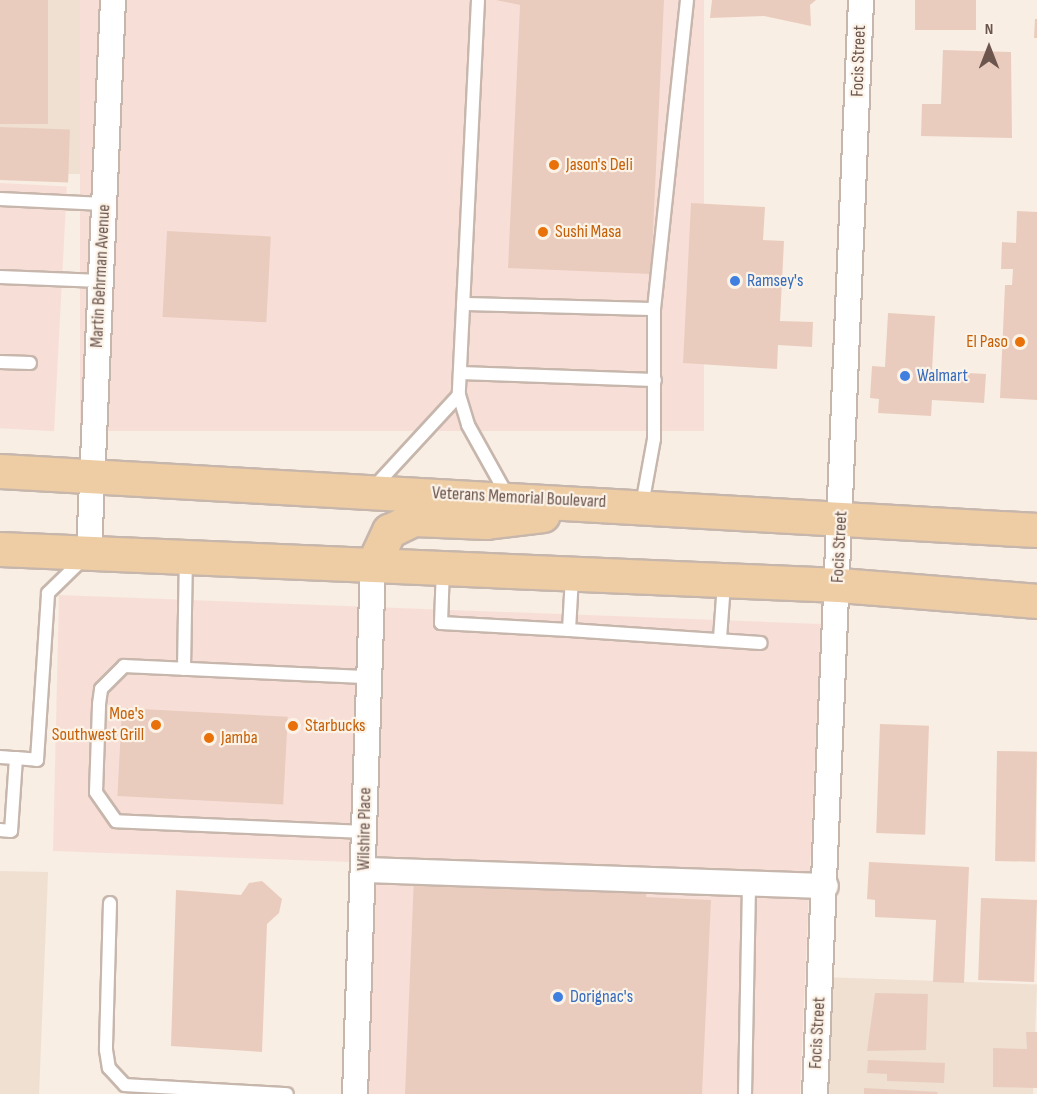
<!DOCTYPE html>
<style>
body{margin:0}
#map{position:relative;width:1037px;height:1094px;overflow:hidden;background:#f8eee3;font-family:"Sofia Sans Condensed",sans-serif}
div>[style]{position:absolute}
.residential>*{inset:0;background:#efe0d2;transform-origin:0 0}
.commercial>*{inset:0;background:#f7dfd8;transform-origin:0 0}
.building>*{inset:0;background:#eaccbe;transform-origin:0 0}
.roads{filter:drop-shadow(2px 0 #c7b6ac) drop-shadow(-2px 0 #c7b6ac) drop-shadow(0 2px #c7b6ac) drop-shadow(0 -2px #c7b6ac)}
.service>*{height:12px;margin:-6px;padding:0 6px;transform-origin:6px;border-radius:6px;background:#fff}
.minor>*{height:24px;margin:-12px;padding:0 12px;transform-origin:12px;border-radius:12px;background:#fff}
.primary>*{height:33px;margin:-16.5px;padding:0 16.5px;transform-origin:16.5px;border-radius:16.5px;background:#eecda4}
.dots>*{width:16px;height:16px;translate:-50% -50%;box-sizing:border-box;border:3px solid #fcf3e8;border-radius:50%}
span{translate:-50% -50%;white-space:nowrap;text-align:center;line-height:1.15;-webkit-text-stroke:4.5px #fcf3e8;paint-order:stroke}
.street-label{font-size:18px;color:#6c554d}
.food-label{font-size:18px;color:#c56008}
.left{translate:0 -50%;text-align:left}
.right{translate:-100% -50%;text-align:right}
.shop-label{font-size:18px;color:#366cbe}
.north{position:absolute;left:959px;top:18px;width:60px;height:60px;-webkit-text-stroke:4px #fcf3e8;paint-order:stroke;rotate:0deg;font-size:16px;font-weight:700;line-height:24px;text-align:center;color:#6c554d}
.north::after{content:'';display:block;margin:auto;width:21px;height:27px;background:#6c554d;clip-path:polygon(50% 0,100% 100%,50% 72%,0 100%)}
</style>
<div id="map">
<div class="residential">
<i style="left:0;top:0;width:80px;height:174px"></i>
<i style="clip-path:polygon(0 871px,48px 872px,39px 1094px,0 1094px)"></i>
<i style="left:822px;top:977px;width:215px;height:117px;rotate:2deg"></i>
</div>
<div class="commercial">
<i style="left:80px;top:0;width:624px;height:431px"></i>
<i style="left:0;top:183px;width:67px;height:245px;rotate:3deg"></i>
<i style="clip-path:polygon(59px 595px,821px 624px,800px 1094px,368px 1094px,377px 863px,53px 851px)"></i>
</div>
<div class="building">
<i style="left:0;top:0;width:48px;height:124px"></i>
<i style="clip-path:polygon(496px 0,664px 0,651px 274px,508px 268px,520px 5px)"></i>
<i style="clip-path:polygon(712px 0,816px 0,810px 5px,811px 26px,764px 16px,710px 18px)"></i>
<i style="left:915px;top:0;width:61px;height:30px"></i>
<i style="clip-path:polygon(1035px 19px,1037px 19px,1037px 38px,1034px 38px)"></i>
<i style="clip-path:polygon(943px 50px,1011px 52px,1012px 138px,921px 136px,922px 104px,941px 104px)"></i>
<i style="left:0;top:127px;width:70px;height:53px;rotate:2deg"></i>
<i style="clip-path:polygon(691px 203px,765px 207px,763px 240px,784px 241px,780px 321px,813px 322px,812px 347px,778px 345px,777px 369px,683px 363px)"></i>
<i style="clip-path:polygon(1017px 211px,1037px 212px,1037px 400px,1000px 398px,1005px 285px,1012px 285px,1013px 269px,1001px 269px,1002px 242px,1016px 243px)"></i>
<i style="left:167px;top:231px;width:104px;height:86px;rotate:3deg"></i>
<i style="clip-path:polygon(888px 313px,935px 316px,932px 371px,986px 374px,984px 403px,932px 400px,931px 416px,878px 413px,879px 399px,870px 398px,872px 366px,885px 367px)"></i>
<i style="left:122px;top:708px;width:166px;height:88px;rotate:3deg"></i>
<i style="left:880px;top:724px;width:49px;height:109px;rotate:2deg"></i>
<i style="left:997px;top:751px;width:40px;height:110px;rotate:1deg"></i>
<i style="clip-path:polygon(869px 862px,969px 867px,964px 983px,933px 982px,936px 920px,875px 917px,875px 900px,867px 899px)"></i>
<i style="clip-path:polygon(414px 876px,647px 886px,646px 897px,711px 900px,702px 1094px,405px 1094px)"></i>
<i style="clip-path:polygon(262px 881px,282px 899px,279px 913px,267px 924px,262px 1052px,171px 1046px,176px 890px,241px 895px,249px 883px)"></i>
<i style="left:981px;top:898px;width:56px;height:82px;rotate:2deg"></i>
<i style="clip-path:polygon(875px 993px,928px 994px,926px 1050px,867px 1051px)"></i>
<i style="clip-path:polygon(1026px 1032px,1037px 1032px,1037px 1088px,993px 1087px,993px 1048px,1027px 1049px)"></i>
<i style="clip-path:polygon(868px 1060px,945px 1063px,944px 1083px,887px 1081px,887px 1074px,867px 1073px)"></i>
<i style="clip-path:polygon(864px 1088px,938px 1092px,937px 1094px,864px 1094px)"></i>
</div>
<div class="roads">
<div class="service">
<i style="left:478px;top:0;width:395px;rotate:92.8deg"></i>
<i style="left:459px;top:395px;width:31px;rotate:73deg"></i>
<i style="left:468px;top:425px;width:82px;rotate:60.9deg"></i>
<i style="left:0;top:199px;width:104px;rotate:2.8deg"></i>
<i style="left:0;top:277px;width:101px;rotate:2.3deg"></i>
<i style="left:463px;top:304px;width:191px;rotate:1.5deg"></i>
<i style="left:654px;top:309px;width:130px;rotate:90deg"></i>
<i style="left:654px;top:439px;width:67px;rotate:100.3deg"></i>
<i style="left:654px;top:309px;width:311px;rotate:-83.9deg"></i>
<i style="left:0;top:362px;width:30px;rotate:2deg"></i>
<i style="left:460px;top:373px;width:195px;rotate:2.1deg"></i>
<i style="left:375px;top:486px;width:124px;rotate:-47.3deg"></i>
<i style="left:443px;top:568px;width:55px;rotate:92.1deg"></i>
<i style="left:441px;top:623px;width:128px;rotate:3.1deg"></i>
<i style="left:569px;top:630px;width:54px;rotate:-86.8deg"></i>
<i style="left:569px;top:630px;width:192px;rotate:3.9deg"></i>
<i style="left:720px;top:638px;width:55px;rotate:-85.8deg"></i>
<i style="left:184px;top:669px;width:111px;rotate:-89deg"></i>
<i style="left:0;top:757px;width:16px;rotate:4deg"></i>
<i style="left:16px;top:758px;width:73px;rotate:93.9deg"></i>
<i style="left:11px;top:831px;width:11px;rotate:-175deg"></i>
<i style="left:16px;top:758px;width:21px;rotate:5deg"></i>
<i style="left:37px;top:760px;width:167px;rotate:-86.2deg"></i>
<i style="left:48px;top:593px;width:50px;rotate:-44.2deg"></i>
<i style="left:365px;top:832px;width:249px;rotate:-177.5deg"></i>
<i style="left:116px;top:821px;width:35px;rotate:-125deg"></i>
<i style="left:96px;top:792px;width:88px;rotate:-88deg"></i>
<i style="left:99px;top:704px;width:15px;rotate:-82deg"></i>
<i style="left:101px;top:689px;width:33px;rotate:-45deg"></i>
<i style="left:124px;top:666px;width:245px;rotate:2.6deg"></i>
<i style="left:110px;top:903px;width:147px;rotate:91.6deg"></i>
<i style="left:106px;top:1050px;width:18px;rotate:81deg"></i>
<i style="left:109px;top:1068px;width:23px;rotate:47deg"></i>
<i style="left:125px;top:1085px;width:162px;rotate:3.2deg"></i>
<i style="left:745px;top:1094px;width:211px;rotate:-88.9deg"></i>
</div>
<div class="minor">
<i style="left:89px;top:552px;width:553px;rotate:-87.51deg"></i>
<i style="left:364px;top:870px;width:462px;rotate:2deg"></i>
<i style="left:355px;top:1094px;width:529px;rotate:-88.05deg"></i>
<i style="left:815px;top:1094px;width:1095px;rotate:-87.59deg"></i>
</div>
<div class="primary">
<i style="left:0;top:471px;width:1039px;rotate:3.26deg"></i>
<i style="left:0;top:549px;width:840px;rotate:2.46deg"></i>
<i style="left:839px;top:585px;width:199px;rotate:4.6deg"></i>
<i style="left:373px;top:565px;width:38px;rotate:-65deg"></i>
<i style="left:389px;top:531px;width:28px;rotate:-26deg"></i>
<i style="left:414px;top:519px;width:72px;rotate:2.4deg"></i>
<i style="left:486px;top:522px;width:57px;rotate:-7deg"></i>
</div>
</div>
<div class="dots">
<i style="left:554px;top:165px;background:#e8710a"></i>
<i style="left:543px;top:232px;background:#e8710a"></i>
<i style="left:735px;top:281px;background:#3f7fe0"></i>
<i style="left:1020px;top:342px;background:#e8710a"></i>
<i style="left:905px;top:376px;background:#3f7fe0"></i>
<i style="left:156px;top:725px;background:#e8710a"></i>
<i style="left:293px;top:726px;background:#e8710a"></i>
<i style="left:209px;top:738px;background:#e8710a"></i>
<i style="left:558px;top:997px;background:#3f7fe0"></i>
</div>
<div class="street-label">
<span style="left:859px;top:61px;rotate:-88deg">Focis Street</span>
<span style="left:101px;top:276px;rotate:-87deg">Martin Behrman Avenue</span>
<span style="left:519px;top:498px;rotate:3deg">Veterans Memorial Boulevard</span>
<span style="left:840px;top:547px;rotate:-87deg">Focis Street</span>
<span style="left:365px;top:829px;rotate:-89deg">Wilshire Place</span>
<span style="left:818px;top:1033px;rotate:-87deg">Focis Street</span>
</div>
<div class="food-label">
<span class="left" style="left:566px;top:165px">Jason's Deli</span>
<span class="left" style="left:555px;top:232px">Sushi Masa</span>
<span class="right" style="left:1008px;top:342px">El Paso</span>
<span class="right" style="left:144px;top:725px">Moe's<br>Southwest Grill</span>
<span class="left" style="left:305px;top:726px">Starbucks</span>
<span class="left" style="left:221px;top:738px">Jamba</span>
</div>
<div class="shop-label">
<span class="left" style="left:747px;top:281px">Ramsey's</span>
<span class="left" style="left:917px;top:376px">Walmart</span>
<span class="left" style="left:570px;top:997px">Dorignac's</span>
</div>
<div class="north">N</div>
</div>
